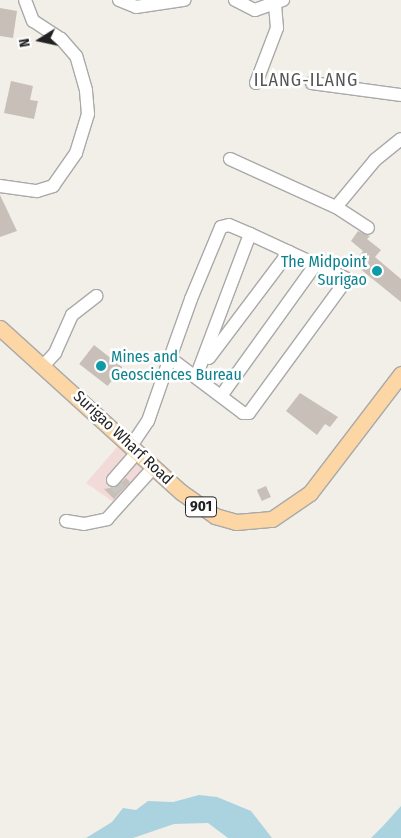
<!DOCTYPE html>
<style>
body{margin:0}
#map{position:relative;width:401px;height:838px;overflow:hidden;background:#f2efe9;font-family:"Fira Sans Condensed",sans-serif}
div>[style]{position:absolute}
.commercial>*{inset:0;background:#f2dad9}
.water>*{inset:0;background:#aad3df}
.building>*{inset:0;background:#c7bfb8;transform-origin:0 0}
.minor-tunnel>*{height:12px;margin-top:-6px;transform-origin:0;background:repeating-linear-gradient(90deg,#c8c6c1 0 12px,transparent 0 18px)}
.roads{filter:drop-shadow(1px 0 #a9a9a9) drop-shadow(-1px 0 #a9a9a9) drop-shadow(0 1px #a9a9a9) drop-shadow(0 -1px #a9a9a9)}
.minor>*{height:12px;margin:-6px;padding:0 6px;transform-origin:6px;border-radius:6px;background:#fff}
.major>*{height:15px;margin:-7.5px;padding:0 7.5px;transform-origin:7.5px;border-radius:7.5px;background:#fcd6a4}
.dots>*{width:14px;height:14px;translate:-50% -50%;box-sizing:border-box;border:2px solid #fff;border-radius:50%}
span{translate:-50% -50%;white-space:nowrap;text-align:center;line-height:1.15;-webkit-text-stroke:5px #fff;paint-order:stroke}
.shield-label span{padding:1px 4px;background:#fff;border:1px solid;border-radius:4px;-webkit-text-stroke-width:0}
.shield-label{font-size:15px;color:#222;font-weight:700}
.culture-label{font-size:16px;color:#0d838f}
.right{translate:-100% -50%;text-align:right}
.left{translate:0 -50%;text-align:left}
.street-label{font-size:16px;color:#222}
.neighbourhood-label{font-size:18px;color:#555;letter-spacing:1px}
.north{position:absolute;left:15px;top:15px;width:50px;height:50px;-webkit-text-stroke:4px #fff;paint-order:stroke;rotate:260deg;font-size:14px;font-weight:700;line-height:20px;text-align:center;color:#222}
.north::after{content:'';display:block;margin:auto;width:18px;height:22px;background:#222;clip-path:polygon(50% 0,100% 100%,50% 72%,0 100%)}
</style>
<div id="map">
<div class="commercial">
<i style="clip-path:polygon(118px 446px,150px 478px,125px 510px,86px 483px)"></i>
</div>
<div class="water">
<i style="clip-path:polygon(199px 795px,217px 797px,251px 811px,272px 838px,228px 838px,208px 823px,174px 824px,133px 838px,86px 838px,112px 822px,123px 808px,136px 810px,148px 801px,173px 802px)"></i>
<i style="clip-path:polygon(401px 806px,401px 838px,371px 838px,383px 826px)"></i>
</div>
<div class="building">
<i style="clip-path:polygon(0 8px,17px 11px,13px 38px,0 36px)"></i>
<i style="clip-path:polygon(11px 81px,33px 86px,30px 100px,38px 101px,34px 119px,4px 113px)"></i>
<i style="clip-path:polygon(0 195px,17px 231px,0 237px)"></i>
<i style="clip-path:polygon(358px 231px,370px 236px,367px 239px,381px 250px,375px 257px,401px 279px,401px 302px,353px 263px,363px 251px,351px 241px)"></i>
<i style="left:94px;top:345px;width:36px;height:24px;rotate:38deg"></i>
<i style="clip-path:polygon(300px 393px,338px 417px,330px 427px,325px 424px,317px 435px,286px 411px)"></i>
<i style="clip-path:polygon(126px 478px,130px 482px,114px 499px,104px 489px,116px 487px)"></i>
<i style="left:266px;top:486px;width:12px;height:10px;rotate:66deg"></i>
</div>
<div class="minor-tunnel">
<i style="left:113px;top:480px;width:15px;rotate:58deg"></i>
</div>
<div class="roads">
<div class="minor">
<i style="left:119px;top:0;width:18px;rotate:22deg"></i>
<i style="left:136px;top:7px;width:49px;rotate:-8.3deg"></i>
<i style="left:235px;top:0;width:22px;rotate:27deg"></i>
<i style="left:255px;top:10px;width:30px;rotate:-20deg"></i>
<i style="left:256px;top:83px;width:59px;rotate:-69.1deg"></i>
<i style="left:277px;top:28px;width:25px;rotate:-95deg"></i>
<i style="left:312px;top:83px;width:90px;rotate:7.7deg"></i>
<i style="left:230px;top:159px;width:116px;rotate:24.4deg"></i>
<i style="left:336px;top:207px;width:38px;rotate:33deg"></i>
<i style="left:0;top:186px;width:37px;rotate:8deg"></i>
<i style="left:37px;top:191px;width:17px;rotate:-17deg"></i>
<i style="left:53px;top:186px;width:40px;rotate:-55.1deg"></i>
<i style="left:76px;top:153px;width:41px;rotate:-72.9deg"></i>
<i style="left:88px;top:114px;width:24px;rotate:-95deg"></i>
<i style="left:86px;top:90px;width:35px;rotate:-106deg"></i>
<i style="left:76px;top:56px;width:23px;rotate:-131deg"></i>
<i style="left:61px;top:39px;width:33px;rotate:-147deg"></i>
<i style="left:33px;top:21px;width:22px;rotate:-111deg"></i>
<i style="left:336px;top:207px;width:61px;rotate:-50.3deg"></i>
<i style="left:375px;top:160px;width:33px;rotate:-39deg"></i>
<i style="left:209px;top:358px;width:133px;rotate:-53deg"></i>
<i style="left:43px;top:366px;width:18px;rotate:-47deg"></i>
<i style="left:55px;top:353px;width:42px;rotate:-65.9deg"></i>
<i style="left:72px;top:315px;width:31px;rotate:-38deg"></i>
<i style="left:196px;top:377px;width:153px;rotate:-69.3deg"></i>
<i style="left:221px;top:396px;width:163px;rotate:-54.3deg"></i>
<i style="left:131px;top:446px;width:30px;rotate:-56deg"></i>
<i style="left:148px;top:421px;width:67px;rotate:-70.8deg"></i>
<i style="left:170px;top:358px;width:63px;rotate:-70.4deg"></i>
<i style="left:191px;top:299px;width:78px;rotate:-67.4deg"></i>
<i style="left:221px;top:227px;width:8px;rotate:-14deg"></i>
<i style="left:229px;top:225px;width:23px;rotate:23deg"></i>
<i style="left:250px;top:234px;width:107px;rotate:24.9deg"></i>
<i style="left:347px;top:279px;width:166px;rotate:126.2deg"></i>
<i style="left:249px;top:413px;width:6px;rotate:180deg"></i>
<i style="left:243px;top:413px;width:91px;rotate:-143deg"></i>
<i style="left:113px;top:480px;width:37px;rotate:-49deg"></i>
<i style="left:66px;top:521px;width:18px;rotate:9deg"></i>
<i style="left:84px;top:524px;width:24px;rotate:-12deg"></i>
<i style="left:107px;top:519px;width:70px;rotate:-47.9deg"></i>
</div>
<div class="major">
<i style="left:0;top:328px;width:244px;rotate:42.2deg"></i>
<i style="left:181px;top:492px;width:42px;rotate:35.2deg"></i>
<i style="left:215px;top:516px;width:22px;rotate:16deg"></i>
<i style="left:236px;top:522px;width:36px;rotate:-5deg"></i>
<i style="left:272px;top:519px;width:46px;rotate:-34.4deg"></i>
<i style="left:310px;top:493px;width:150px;rotate:-52.6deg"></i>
</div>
</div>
<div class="dots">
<i style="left:377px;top:271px;background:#0f9aa8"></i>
<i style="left:101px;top:366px;background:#0f9aa8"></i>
</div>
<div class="shield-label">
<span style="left:201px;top:507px">901</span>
</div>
<div class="culture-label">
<span class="right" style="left:367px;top:271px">The Midpoint<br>Surigao</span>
<span class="left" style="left:111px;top:366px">Mines and<br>Geosciences Bureau</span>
</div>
<div class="street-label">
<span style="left:123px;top:438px;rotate:43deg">Surigao Wharf Road</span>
</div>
<div class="neighbourhood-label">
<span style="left:306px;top:80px">ILANG-ILANG</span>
</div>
<div class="north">N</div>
</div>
